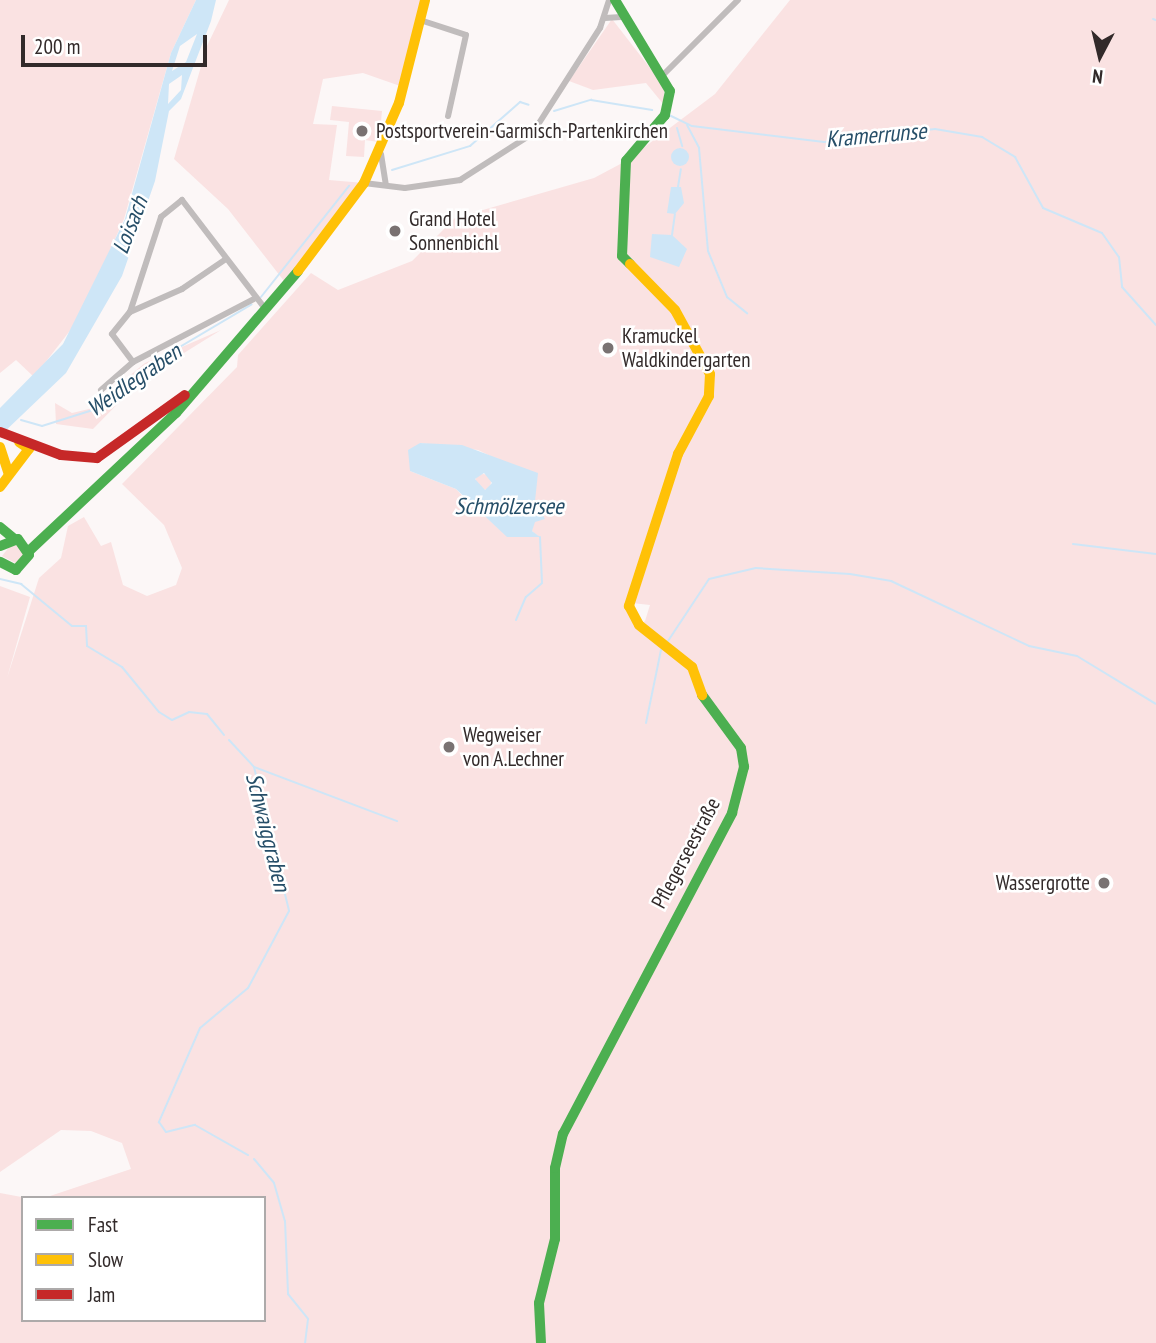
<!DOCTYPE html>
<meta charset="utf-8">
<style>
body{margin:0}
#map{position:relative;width:1156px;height:1343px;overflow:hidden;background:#fcf7f7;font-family:"PT Sans Narrow",sans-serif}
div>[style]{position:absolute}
.green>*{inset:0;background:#fae2e2}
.round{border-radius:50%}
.water>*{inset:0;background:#cee6f7}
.stream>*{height:2px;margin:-1px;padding:0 1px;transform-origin:1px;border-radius:1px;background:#cee6f7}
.street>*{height:6px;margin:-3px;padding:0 3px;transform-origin:3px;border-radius:3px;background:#c0bcbc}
.fast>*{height:10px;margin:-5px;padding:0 5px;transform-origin:5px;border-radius:5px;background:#4caf50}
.slow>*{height:10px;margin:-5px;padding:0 5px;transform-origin:5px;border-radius:5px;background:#ffc107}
.jam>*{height:10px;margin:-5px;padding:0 5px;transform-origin:5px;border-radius:5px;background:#c62828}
.dots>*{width:19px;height:19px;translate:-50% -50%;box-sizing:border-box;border:4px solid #fff;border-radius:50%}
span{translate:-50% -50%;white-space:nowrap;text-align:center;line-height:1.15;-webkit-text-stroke:5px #fff;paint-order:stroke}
.poi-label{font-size:21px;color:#322a2a}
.left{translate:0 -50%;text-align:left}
.right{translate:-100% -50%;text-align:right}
.street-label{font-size:21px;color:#322a2a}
.water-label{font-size:23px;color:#264e68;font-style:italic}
.legend{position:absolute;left:21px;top:1196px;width:245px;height:126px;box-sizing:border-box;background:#fff;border:2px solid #adaaaa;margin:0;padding:9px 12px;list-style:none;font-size:21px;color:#322a2a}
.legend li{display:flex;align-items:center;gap:14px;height:35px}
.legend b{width:35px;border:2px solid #adaaaa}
.north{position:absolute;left:1065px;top:21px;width:70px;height:70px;-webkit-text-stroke:5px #fff;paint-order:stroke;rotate:187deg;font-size:19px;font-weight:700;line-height:28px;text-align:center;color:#322a2a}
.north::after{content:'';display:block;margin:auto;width:24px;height:32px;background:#322a2a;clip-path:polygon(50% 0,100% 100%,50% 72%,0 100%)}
.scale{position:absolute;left:21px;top:35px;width:186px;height:32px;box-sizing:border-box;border:4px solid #322a2a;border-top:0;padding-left:9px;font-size:21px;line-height:24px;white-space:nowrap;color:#322a2a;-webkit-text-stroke:5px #fff;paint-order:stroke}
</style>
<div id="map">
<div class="green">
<i style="clip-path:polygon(0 0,196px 0,171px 53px,124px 219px,79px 319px,34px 377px,16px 360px,0 373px)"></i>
<i style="clip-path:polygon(229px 0,425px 0,403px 87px,363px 73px,323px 79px,313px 124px,337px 125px,329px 180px,364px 183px,284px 281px,228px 209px,174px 159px,207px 46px)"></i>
<i style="clip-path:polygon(evenodd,790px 0,1156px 0,1156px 1343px,0 1343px,0 1193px,27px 1198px,23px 1320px,264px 1320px,264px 1198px,44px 1198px,131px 1169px,122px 1143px,91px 1131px,61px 1130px,0 1172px,0 586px,30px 597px,7px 678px,39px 578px,61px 558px,68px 526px,84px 517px,101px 546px,111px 542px,123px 585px,147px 596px,176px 585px,182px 568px,164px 525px,122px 484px,237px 367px,238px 355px,311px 273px,338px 290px,412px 261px,455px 218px,594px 178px,626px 161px,715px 94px,790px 0,420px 443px,478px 450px,536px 478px,532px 531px,539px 537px,480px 515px,456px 489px,410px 471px,420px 443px,790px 0,632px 603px,650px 605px,645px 621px,642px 623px,632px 603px)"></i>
<i style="clip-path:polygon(612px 19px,664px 86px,664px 105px,646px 83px,593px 90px,569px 81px)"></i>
<i style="clip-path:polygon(332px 106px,382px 111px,379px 142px,365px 140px,364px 157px,346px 156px,349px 122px,330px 120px)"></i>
<i style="clip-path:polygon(221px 330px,142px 379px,93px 429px,56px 424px,55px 403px,72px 413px,89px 409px,145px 363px)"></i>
<i class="round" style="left:475px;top:474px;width:16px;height:16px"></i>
<i style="clip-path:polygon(14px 541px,26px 551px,19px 565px,2px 556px)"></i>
</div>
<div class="water">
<i style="clip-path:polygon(evenodd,196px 0,216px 0,211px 21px,181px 99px,169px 111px,155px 181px,122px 276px,66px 373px,0 436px,0 408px,63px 344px,125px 219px,171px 53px,196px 0,197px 34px,186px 62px,172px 71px,180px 46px,197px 34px,196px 0,182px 75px,181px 90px,168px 104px,169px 84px,182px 75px)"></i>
<i class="round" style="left:671px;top:148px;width:18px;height:18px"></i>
<i style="clip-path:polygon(671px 187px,681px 187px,684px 203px,675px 214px,667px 213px)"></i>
<i style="clip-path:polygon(652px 234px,672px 235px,687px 249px,679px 267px,650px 257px)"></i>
<i style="clip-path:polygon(evenodd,420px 443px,462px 445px,538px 473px,535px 501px,545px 519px,535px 522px,532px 531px,540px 537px,507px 537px,456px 489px,410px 471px,408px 450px,420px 443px,484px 473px,492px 483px,485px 490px,475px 479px,484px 473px)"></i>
</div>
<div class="stream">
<i style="left:1153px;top:19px;width:3px;rotate:18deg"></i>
<i style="left:554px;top:111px;width:39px;rotate:-17deg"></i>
<i style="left:591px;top:100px;width:62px;rotate:9.3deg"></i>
<i style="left:669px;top:115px;width:25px;rotate:26deg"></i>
<i style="left:692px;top:126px;width:133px;rotate:6.9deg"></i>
<i style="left:824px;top:142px;width:112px;rotate:-6.7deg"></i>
<i style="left:935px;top:129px;width:48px;rotate:9.7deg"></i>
<i style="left:982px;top:137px;width:39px;rotate:31deg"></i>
<i style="left:1015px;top:157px;width:58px;rotate:61.2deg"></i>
<i style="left:1043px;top:208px;width:64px;rotate:23deg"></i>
<i style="left:1102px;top:233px;width:29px;rotate:55deg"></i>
<i style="left:1119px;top:257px;width:30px;rotate:84deg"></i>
<i style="left:1122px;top:287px;width:51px;rotate:48.2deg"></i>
<i style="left:687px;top:125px;width:26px;rotate:62deg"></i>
<i style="left:699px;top:148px;width:103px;rotate:85deg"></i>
<i style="left:708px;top:251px;width:50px;rotate:67.6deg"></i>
<i style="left:727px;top:297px;width:26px;rotate:39deg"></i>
<i style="left:677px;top:128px;width:19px;rotate:74deg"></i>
<i style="left:392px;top:170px;width:82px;rotate:-17.1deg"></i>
<i style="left:470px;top:146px;width:67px;rotate:-41.3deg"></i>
<i style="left:520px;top:102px;width:9px;rotate:18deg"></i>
<i style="left:678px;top:187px;width:18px;rotate:-81deg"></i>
<i style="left:672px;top:235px;width:21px;rotate:-82deg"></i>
<i style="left:261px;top:297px;width:142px;rotate:-51.6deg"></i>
<i style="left:21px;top:420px;width:22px;rotate:16deg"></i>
<i style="left:42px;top:426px;width:60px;rotate:-17.5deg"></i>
<i style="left:99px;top:408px;width:68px;rotate:-40.2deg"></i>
<i style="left:151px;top:364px;width:117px;rotate:-30.7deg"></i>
<i style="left:1073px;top:544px;width:84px;rotate:6.9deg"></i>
<i style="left:0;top:579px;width:22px;rotate:13deg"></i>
<i style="left:21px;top:584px;width:66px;rotate:39.5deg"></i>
<i style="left:72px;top:626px;width:14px"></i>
<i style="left:86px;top:626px;width:20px;rotate:87deg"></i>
<i style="left:87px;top:646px;width:41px;rotate:31deg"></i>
<i style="left:122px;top:667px;width:58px;rotate:50.6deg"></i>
<i style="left:159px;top:712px;width:15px;rotate:32deg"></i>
<i style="left:172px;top:720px;width:19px;rotate:-25deg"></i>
<i style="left:189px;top:712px;width:18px;rotate:6deg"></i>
<i style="left:207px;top:714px;width:27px;rotate:51deg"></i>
<i style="left:516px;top:620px;width:25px;rotate:-67deg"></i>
<i style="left:526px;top:597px;width:21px;rotate:-41deg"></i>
<i style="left:542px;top:583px;width:46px;rotate:-92.5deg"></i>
<i style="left:668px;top:641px;width:74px;rotate:-56.5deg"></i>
<i style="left:709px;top:579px;width:48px;rotate:-13.2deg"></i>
<i style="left:756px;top:568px;width:94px;rotate:3.7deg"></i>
<i style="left:850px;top:574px;width:42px;rotate:9.7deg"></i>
<i style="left:891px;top:581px;width:153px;rotate:25.2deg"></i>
<i style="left:1029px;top:646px;width:49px;rotate:11.8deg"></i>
<i style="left:1077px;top:656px;width:92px;rotate:31.3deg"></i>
<i style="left:646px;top:723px;width:75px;rotate:-78.4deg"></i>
<i style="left:229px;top:740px;width:37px;rotate:47deg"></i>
<i style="left:254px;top:767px;width:148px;rotate:76.3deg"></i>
<i style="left:289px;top:911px;width:87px;rotate:118deg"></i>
<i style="left:248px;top:988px;width:62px;rotate:140.2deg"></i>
<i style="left:200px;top:1028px;width:103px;rotate:113.6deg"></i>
<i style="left:159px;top:1122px;width:12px;rotate:55deg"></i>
<i style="left:166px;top:1132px;width:30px;rotate:-14deg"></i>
<i style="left:195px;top:1125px;width:61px;rotate:29.5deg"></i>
<i style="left:254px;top:767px;width:153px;rotate:20.7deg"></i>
<i style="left:254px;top:1159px;width:31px;rotate:50deg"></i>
<i style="left:274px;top:1183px;width:40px;rotate:74deg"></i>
<i style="left:285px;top:1221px;width:73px;rotate:87.6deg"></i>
<i style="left:288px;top:1294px;width:32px;rotate:51deg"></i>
<i style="left:308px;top:1319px;width:24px;rotate:97deg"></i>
</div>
<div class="street">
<i style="left:605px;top:18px;width:16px;rotate:-4deg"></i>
<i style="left:420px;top:20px;width:48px;rotate:18.1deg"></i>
<i style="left:466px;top:35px;width:83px;rotate:102.5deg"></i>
<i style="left:661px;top:77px;width:109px;rotate:-45deg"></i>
<i style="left:381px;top:154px;width:31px;rotate:81deg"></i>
<i style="left:364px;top:183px;width:41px;rotate:7deg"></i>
<i style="left:405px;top:188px;width:56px;rotate:-8.3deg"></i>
<i style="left:460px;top:180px;width:85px;rotate:-32.6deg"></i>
<i style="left:532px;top:134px;width:126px;rotate:-57.3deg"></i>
<i style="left:600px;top:28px;width:29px;rotate:-72deg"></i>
<i style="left:130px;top:312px;width:57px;rotate:-23.9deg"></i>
<i style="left:182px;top:289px;width:53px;rotate:-34.3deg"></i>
<i style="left:133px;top:362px;width:35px;rotate:-127deg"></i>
<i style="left:112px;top:334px;width:28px;rotate:-51deg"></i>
<i style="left:130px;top:312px;width:100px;rotate:-71.9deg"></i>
<i style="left:161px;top:217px;width:27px;rotate:-39deg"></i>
<i style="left:182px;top:200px;width:138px;rotate:52.6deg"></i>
<i style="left:101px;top:390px;width:43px;rotate:-41.2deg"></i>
<i style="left:133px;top:362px;width:136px;rotate:-27.5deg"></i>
</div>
<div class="fast">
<i style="left:615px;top:0;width:106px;rotate:58.9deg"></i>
<i style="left:670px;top:91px;width:25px;rotate:102deg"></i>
<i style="left:665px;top:115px;width:60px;rotate:130.3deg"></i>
<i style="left:626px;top:161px;width:95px;rotate:92.4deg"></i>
<i style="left:622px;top:256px;width:11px;rotate:45deg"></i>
<i style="left:0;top:527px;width:17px;rotate:40deg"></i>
<i style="left:0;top:546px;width:19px;rotate:-21deg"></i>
<i style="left:18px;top:539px;width:19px;rotate:55deg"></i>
<i style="left:29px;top:555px;width:20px;rotate:131deg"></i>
<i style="left:16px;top:570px;width:18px;rotate:-153deg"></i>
<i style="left:29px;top:551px;width:202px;rotate:-43.2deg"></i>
<i style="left:176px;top:413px;width:187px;rotate:-49.3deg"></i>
<i style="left:541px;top:1343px;width:40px;rotate:-92.9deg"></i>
<i style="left:539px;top:1303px;width:66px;rotate:-76deg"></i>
<i style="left:555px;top:1239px;width:71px;rotate:-90deg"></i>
<i style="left:555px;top:1168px;width:35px;rotate:-77deg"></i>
<i style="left:563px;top:1134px;width:363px;rotate:-62.2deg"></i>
<i style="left:732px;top:813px;width:48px;rotate:-75.4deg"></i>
<i style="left:744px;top:767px;width:19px;rotate:-99deg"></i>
<i style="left:741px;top:748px;width:66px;rotate:-126.3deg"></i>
</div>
<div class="slow">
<i style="left:630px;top:264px;width:64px;rotate:45.6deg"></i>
<i style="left:675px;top:310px;width:73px;rotate:61.3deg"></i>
<i style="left:710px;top:374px;width:22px;rotate:93deg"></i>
<i style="left:709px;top:396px;width:66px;rotate:118.1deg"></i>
<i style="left:678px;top:454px;width:160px;rotate:107.9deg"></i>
<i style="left:629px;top:606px;width:21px;rotate:62deg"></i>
<i style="left:639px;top:625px;width:68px;rotate:38.4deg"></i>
<i style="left:692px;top:667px;width:30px;rotate:70deg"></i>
<i style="left:298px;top:271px;width:110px;rotate:-53.1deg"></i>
<i style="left:364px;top:183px;width:87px;rotate:-66.4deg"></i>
<i style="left:399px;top:103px;width:106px;rotate:-75.8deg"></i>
<i style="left:0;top:447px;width:28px;rotate:72deg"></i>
<i style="left:0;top:487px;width:48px;rotate:-52.7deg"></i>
<i style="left:29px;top:449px;width:12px;rotate:-145deg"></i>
</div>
<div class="jam">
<i style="left:0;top:432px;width:65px;rotate:20.7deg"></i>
<i style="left:61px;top:455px;width:36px;rotate:5deg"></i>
<i style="left:97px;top:458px;width:108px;rotate:-35.6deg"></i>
</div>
<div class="dots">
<i style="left:362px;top:131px;background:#797272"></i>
<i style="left:395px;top:231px;background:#797272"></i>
<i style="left:608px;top:348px;background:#797272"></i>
<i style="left:449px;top:747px;background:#797272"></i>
<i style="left:1104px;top:883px;background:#797272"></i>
</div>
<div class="poi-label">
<span class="left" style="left:376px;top:131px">Postsportverein-Garmisch-Partenkirchen</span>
<span class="left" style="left:409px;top:231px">Grand Hotel<br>Sonnenbichl</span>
<span class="left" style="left:622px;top:348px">Kramuckel<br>Waldkindergarten</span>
<span class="left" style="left:463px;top:747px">Wegweiser<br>von A.Lechner</span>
<span class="right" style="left:1090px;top:883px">Wassergrotte</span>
</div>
<div class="street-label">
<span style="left:686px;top:853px;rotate:-62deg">Pflegerseestraße</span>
</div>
<div class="water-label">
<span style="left:876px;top:135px;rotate:-5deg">Kramerrunse</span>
<span style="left:130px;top:225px;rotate:-69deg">Loisach</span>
<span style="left:134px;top:380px;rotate:-35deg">Weidlegraben</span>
<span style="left:509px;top:506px">Schmölzersee</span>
<span style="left:268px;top:832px;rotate:76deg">Schwaiggraben</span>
</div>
<ul class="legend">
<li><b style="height:9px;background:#4caf50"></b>Fast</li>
<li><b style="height:9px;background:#ffc107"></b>Slow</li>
<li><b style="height:9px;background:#c62828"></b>Jam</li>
</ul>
<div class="north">N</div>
<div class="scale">200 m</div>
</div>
